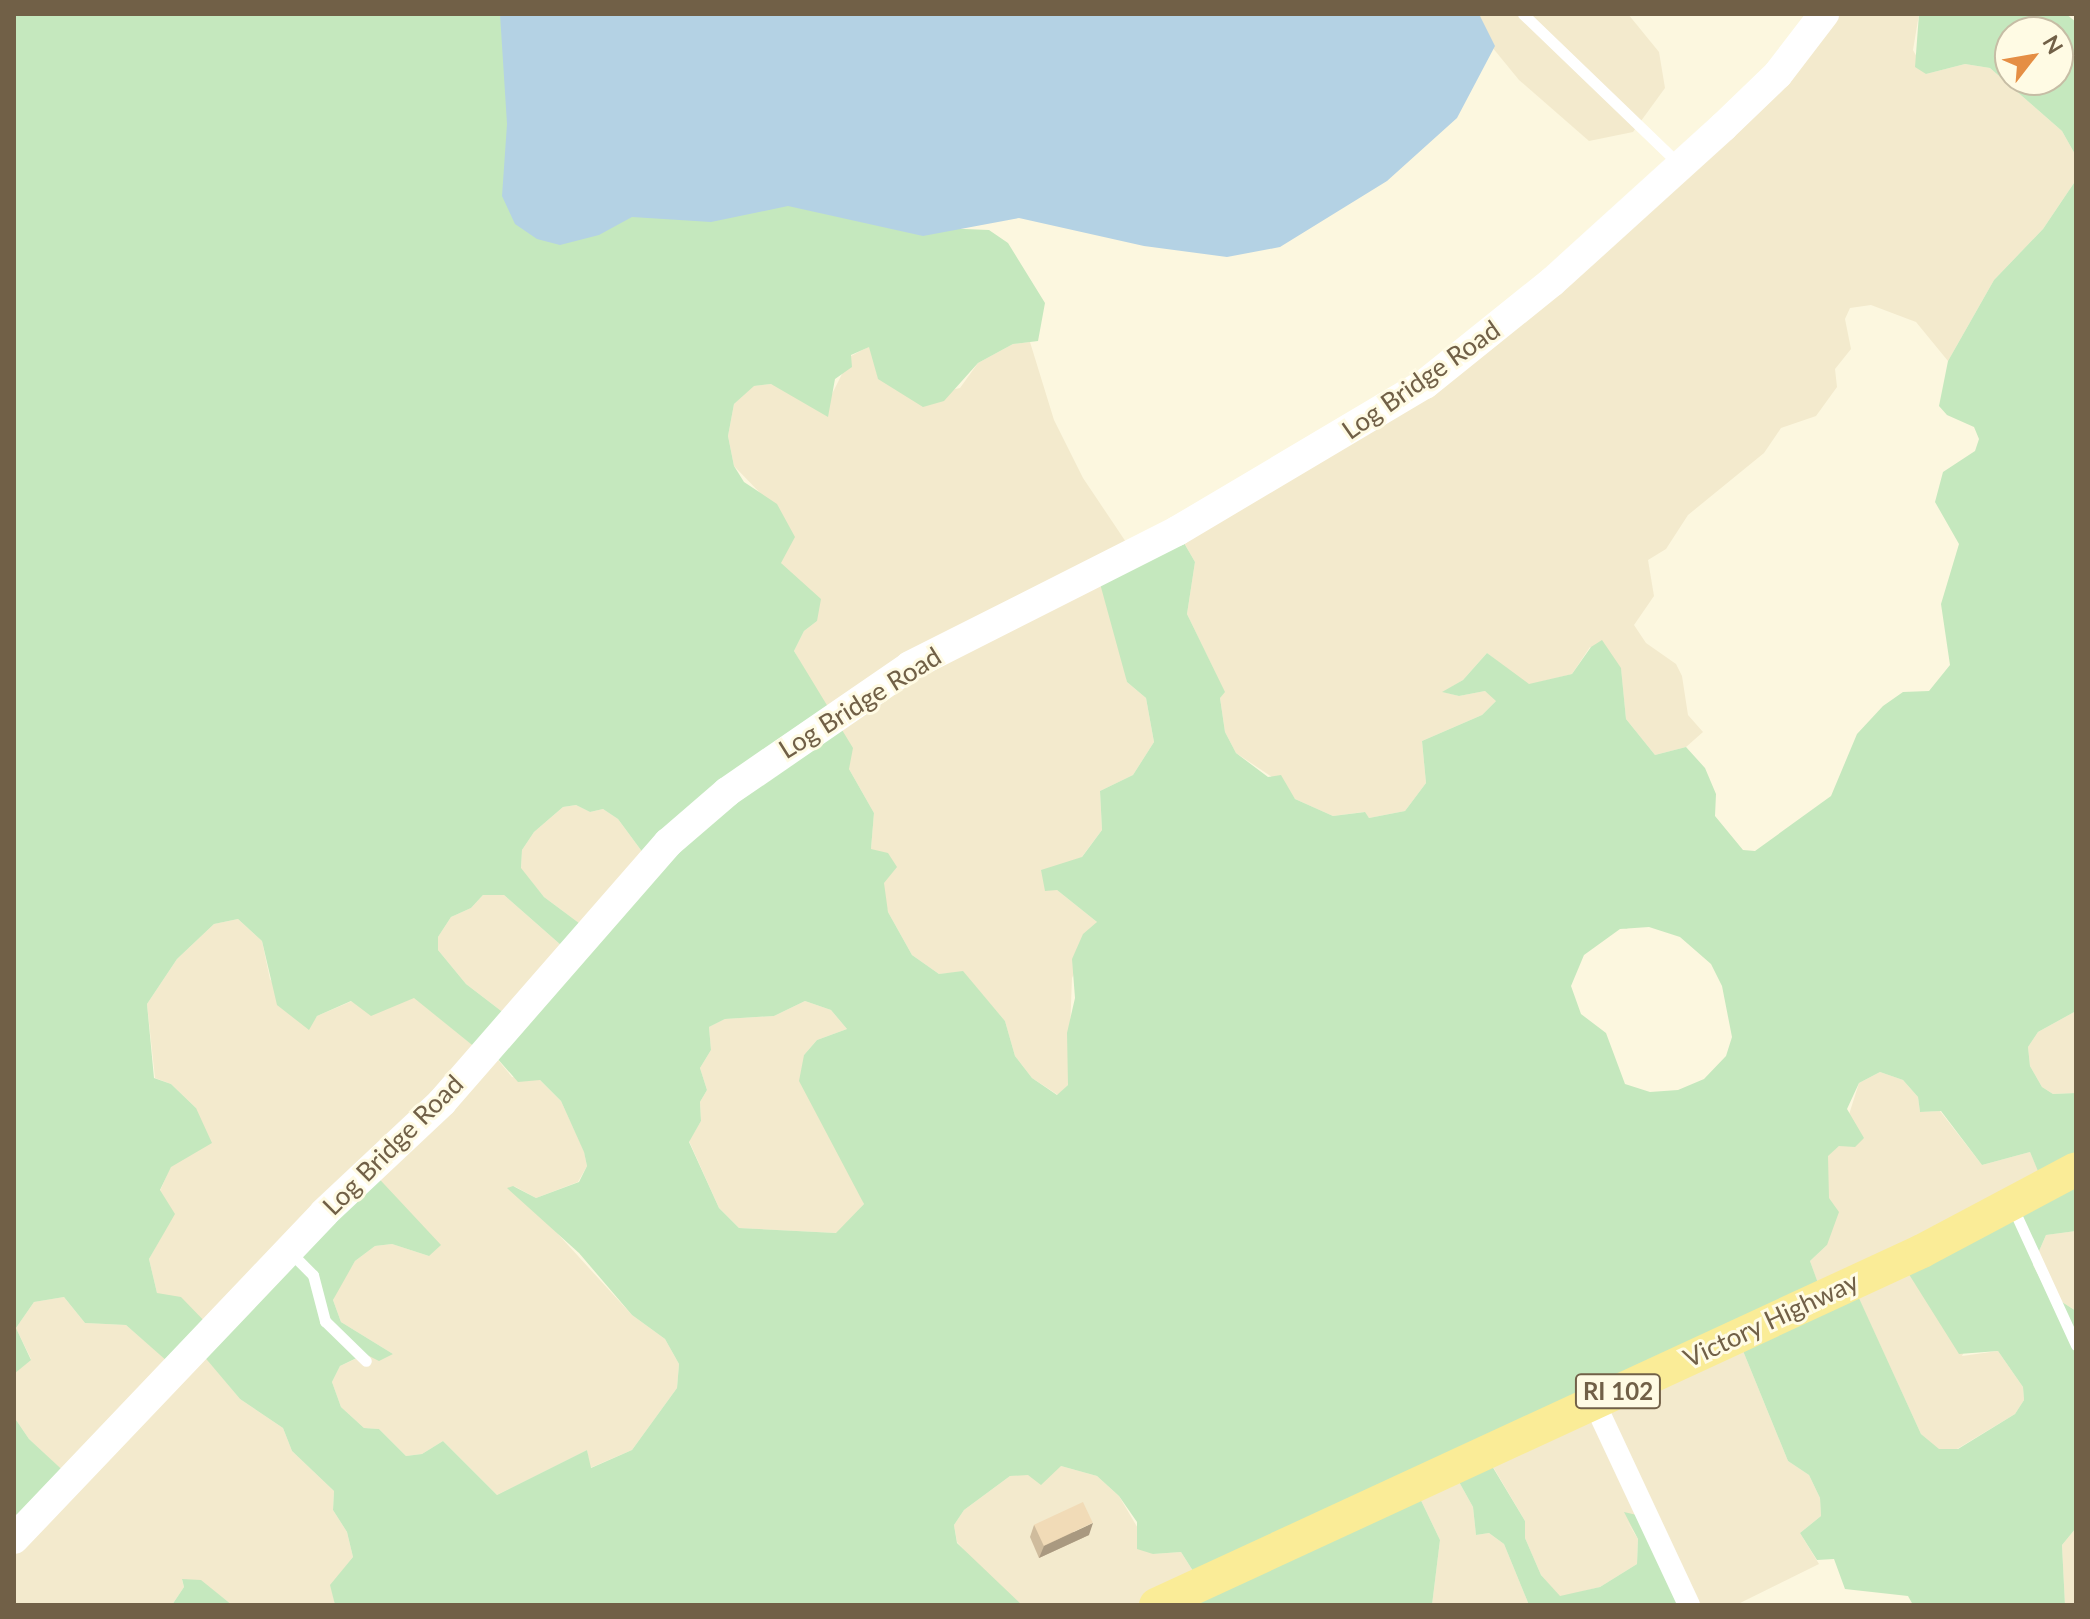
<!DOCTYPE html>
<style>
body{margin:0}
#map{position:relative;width:2090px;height:1619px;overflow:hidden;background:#fcf7df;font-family:Lato,sans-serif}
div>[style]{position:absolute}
.residential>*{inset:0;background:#f3eacd}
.green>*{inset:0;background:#c5e8be}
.water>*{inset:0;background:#b4d2e4}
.lane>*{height:11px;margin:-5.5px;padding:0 5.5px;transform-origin:5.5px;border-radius:5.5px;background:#fff}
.street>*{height:22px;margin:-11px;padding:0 11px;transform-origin:11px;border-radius:11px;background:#fff}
.secondary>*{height:30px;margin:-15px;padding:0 15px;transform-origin:15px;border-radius:15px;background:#fff}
.primary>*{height:34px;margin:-17px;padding:0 17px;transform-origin:17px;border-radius:17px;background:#faec97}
.wall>*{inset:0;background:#cfbc9d}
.shaded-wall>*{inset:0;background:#a99980}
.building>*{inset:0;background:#f1dbb7;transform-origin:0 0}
span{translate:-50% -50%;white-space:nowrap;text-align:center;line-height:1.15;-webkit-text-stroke:6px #fffbe4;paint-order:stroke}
.shield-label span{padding:2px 6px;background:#fffbe4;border:2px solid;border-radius:6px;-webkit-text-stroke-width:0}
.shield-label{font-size:24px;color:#716047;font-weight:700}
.street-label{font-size:26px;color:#716047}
.frame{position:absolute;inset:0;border:16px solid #716047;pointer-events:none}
.north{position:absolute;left:1994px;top:16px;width:80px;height:80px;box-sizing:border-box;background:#fffbe4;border:2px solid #c6bda5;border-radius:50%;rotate:59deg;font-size:22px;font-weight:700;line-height:32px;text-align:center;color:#716047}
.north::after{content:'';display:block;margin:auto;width:28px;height:36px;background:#e58e44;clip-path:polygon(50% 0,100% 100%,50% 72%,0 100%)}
</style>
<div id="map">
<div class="residential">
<i style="clip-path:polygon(1476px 14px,1628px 14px,1659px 52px,1665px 88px,1633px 132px,1589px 141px,1519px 80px,1492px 47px)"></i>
<i style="clip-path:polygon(1825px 14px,1919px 14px,1913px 50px,1926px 74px,1965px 64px,1990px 68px,2062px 131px,2076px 156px,2076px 180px,2043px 229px,1994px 280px,1948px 361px,1916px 322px,1871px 305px,1850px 308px,1845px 319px,1851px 349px,1835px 369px,1837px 387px,1816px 416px,1781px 428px,1764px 453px,1688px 515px,1666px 549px,1648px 560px,1654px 596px,1634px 625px,1646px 643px,1676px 664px,1682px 676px,1688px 715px,1703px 732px,1686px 747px,1655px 755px,1626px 719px,1621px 669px,1590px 647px,1572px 674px,1528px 685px,1487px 653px,1463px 680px,1443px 692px,1459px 696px,1485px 691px,1497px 700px,1482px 715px,1422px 741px,1426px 783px,1405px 811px,1369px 818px,1364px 812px,1333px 816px,1295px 799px,1284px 785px,1236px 753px,1225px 732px,1220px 698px,1224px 691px,1187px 614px,1195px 562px,1180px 536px,1427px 384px)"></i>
<i style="clip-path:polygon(1030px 342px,1054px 420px,1083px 478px,1132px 551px,1119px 638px,1127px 682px,1146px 698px,1154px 742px,1133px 775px,1100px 791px,1102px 830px,1057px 890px,1097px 922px,1072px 978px,1068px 1085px,1058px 1095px,1032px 1078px,1015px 1056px,1005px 1021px,963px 972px,939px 974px,912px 955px,888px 912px,871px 849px,874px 813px,849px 769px,829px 713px,794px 651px,804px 631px,817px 621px,781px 563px,768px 501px,734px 466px,728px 436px,734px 404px,753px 386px,771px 384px,831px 396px,851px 356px,870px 346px,878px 378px,915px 398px,960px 388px,978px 363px,1013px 344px)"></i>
<i style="clip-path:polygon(576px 805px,590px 812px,603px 809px,618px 819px,649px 861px,587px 929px,544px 897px,521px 869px,522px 850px,534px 832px,563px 807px)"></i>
<i style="clip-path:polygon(483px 895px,504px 895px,570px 953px,513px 1020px,466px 984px,438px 950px,438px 937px,451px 917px,471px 908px)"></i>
<i style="clip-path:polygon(238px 919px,262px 941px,270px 979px,310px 1026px,317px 1016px,352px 1001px,371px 1015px,414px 997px,482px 1053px,489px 1049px,512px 1077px,540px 1080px,561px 1101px,584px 1151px,587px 1166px,578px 1182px,536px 1198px,514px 1186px,632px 1315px,665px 1339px,679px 1364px,677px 1388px,632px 1450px,590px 1468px,587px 1450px,497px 1495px,443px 1441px,422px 1454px,406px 1456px,379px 1429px,364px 1428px,341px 1407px,332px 1382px,340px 1366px,366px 1354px,393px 1354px,341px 1322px,333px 1300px,338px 1289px,355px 1261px,375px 1246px,392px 1244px,429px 1256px,370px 1169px,213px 1330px,157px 1293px,149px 1259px,174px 1214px,160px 1191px,196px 1108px,171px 1084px,155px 1078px,147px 1004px,177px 959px,214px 924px)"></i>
<i style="clip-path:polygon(805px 1001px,831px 1010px,847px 1029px,817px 1040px,804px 1055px,864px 1204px,837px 1233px,739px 1228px,719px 1208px,689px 1141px,701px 1121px,700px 1102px,707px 1090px,700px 1068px,711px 1050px,709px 1027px,725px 1019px,774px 1016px)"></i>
<i style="clip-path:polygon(2076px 1011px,2076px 1093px,2053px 1094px,2042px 1087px,2030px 1066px,2028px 1047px,2038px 1032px)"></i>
<i style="clip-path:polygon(1880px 1072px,1903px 1080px,1918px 1097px,1920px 1112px,1940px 1111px,1982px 1165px,2030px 1152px,2046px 1188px,1962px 1356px,1998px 1351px,2023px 1387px,2024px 1400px,2015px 1414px,1957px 1449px,1939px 1450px,1921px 1434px,1853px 1286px,1823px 1298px,1810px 1261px,1827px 1245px,1828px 1155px,1839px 1146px,1859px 1083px)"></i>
<i style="clip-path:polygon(2076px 1231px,2076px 1311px,2048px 1293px,2033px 1265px,2046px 1235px)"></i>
<i style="clip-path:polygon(64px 1297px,85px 1323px,126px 1325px,176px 1368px,197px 1347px,240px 1399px,283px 1428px,292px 1451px,334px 1491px,333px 1510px,347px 1532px,353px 1557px,331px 1585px,335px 1605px,232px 1605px,201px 1581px,182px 1580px,184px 1587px,172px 1605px,14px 1605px,14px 1512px,28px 1526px,71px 1479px,29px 1439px,14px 1417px,14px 1374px,31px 1359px,16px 1328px,34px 1302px)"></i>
<i style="clip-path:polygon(1739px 1341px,1788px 1461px,1809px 1475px,1820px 1498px,1821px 1516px,1800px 1533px,1819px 1564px,1736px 1605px,1682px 1605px,1625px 1518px,1638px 1539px,1637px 1564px,1600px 1587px,1560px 1597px,1541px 1575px,1525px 1538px,1525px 1521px,1486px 1455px)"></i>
<i style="clip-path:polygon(1061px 1466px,1097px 1476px,1119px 1496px,1153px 1554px,1181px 1552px,1202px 1585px,1160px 1605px,1022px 1605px,991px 1580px,957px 1542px,954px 1525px,964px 1510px,1010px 1476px)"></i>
<i style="clip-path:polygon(1453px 1471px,1473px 1507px,1476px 1535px,1489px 1533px,1504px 1544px,1529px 1605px,1432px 1605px,1440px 1540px,1415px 1488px)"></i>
<i style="clip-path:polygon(2076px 1528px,2076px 1605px,2065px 1605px,2062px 1545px)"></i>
</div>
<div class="green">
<i style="clip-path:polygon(evenodd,14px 14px,510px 14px,634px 211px,808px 197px,915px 227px,989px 230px,1008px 243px,1045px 303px,1038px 341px,1013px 344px,978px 363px,944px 401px,923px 407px,878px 379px,869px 347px,851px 355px,852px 367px,835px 379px,828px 417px,771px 384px,754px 386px,734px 404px,728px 436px,734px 466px,744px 482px,777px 504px,795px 537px,781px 563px,821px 599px,817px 621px,804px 631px,794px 651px,853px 748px,849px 769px,874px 813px,871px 849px,888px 853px,897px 867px,884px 883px,888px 912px,912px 955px,939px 974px,963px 971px,1005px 1021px,1015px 1056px,1032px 1078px,1057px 1095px,1068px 1085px,1067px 1033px,1075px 998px,1072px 959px,1083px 934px,1097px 922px,1057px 890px,1045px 891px,1041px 870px,1082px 857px,1102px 830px,1100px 791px,1133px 775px,1154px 742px,1146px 698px,1127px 682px,1096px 569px,1180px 536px,1195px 562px,1187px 614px,1225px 692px,1220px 698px,1225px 732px,1236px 753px,1268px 777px,1281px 775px,1295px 799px,1333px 816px,1365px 812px,1369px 818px,1405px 811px,1426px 783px,1422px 741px,1482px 715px,1496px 701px,1485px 691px,1459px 696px,1442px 692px,1463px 680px,1487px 653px,1529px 684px,1572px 674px,1591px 647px,1602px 640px,1621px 668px,1626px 719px,1655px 755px,1686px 747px,1705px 768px,1716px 794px,1715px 816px,1743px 850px,1755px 851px,1831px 796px,1857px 734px,1883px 706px,1903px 692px,1929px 691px,1950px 665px,1941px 604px,1959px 544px,1935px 502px,1943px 472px,1975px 451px,1979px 439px,1974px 427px,1947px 415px,1939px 406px,1948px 361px,1994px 280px,2043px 229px,2076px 180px,2076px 1011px,2038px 1032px,2028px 1047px,2030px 1066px,2042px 1087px,2053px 1094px,2076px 1093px,2076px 1231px,2046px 1235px,2033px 1265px,2048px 1293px,2076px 1311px,2076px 1528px,2062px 1545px,2065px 1605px,1913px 1605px,1908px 1596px,1845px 1589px,1834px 1559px,1817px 1560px,1800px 1533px,1821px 1516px,1820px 1498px,1809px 1475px,1788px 1461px,1739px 1341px,1486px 1456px,1525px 1521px,1525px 1538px,1541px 1575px,1560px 1596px,1600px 1587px,1637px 1564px,1638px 1539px,1624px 1512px,1641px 1516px,1682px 1605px,1529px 1605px,1504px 1544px,1489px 1533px,1476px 1535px,1473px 1507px,1453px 1471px,1415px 1488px,1440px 1540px,1432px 1605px,1160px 1605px,1202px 1585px,1181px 1552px,1153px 1554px,1137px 1549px,1137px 1522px,1119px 1496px,1097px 1476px,1061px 1466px,1041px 1485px,1028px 1475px,1010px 1476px,964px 1510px,954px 1525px,957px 1543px,1022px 1605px,335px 1605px,330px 1585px,353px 1557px,347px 1532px,333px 1510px,334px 1491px,292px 1451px,283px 1428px,240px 1399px,197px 1348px,176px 1369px,126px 1325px,85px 1323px,64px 1297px,34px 1302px,16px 1328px,31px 1360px,14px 1374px,14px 14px,576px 805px,590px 812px,603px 809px,618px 819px,649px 861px,587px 929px,544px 897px,521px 868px,522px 850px,534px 832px,563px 807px,576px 805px,14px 14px,483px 895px,504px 895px,570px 953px,513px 1020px,466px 984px,438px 950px,438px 937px,451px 917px,471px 908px,483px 895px,14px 14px,238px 919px,262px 941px,277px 1005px,309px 1030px,317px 1016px,351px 1001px,371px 1016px,414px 998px,482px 1053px,489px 1049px,518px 1082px,540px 1080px,561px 1101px,584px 1152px,587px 1166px,579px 1182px,536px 1198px,513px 1186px,507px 1188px,579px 1253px,632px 1315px,665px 1339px,679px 1364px,677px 1388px,632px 1450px,591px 1468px,587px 1450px,497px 1495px,443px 1441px,422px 1454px,406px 1456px,379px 1429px,364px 1428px,341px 1407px,332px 1382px,340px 1366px,365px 1354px,379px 1361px,393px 1354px,341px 1322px,333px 1300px,355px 1261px,375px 1246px,392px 1244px,429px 1256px,441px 1245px,370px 1169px,213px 1330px,181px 1297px,157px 1293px,149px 1259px,175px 1214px,160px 1190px,171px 1167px,212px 1143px,196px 1108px,171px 1084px,154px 1078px,147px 1004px,177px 959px,214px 924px,238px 919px,14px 14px,1649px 927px,1680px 937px,1711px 964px,1722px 986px,1732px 1037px,1726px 1056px,1704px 1079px,1678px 1090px,1650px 1092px,1625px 1084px,1606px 1033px,1581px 1014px,1571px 986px,1584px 955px,1620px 929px,1649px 927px,14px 14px,805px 1001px,831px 1010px,847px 1029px,817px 1040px,804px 1055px,799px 1081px,864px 1204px,836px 1233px,739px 1228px,719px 1208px,689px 1142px,701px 1121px,700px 1102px,707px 1090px,700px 1068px,711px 1050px,709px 1027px,725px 1019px,774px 1016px,805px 1001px,14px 14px,1880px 1072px,1903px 1080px,1918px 1097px,1920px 1112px,1941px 1111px,1982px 1165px,2030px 1152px,2045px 1188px,1905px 1268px,1959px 1354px,1998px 1351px,2023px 1387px,2024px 1400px,2015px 1414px,1958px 1449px,1939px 1449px,1921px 1434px,1853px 1285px,1823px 1297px,1810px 1261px,1827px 1245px,1839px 1212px,1829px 1198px,1828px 1156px,1839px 1146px,1855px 1147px,1864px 1138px,1847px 1109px,1859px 1083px,1880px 1072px)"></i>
<i style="clip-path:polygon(evenodd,1919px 14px,2066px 14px,2076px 22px,2076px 156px,2062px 131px,1990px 68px,1965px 64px,1926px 74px,1915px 67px,1919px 14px,2010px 32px,2058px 32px,2058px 80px,2010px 80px,2010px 32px)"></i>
<i style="clip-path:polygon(14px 1417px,29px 1439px,71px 1478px,28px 1526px,14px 1512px)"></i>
<i style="clip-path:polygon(182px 1579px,201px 1580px,232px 1605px,172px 1605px,184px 1587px)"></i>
</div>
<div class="water">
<i style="clip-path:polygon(500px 14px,1479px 14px,1495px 46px,1457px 118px,1387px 181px,1280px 247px,1227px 257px,1144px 246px,1019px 218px,923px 236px,788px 206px,711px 222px,632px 217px,599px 235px,560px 245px,537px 239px,515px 224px,502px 196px,507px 124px)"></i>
</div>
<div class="lane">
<i style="left:1523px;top:14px;width:218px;rotate:43.9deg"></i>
<i style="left:2013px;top:1208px;width:151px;rotate:65.3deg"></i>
<i style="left:289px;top:1251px;width:34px;rotate:45deg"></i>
<i style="left:313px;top:1275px;width:48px;rotate:75.4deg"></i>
<i style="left:325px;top:1321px;width:57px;rotate:44.3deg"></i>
</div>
<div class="street">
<i style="left:1594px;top:1402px;width:224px;rotate:64.9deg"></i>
</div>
<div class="secondary">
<i style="left:14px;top:1539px;width:450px;rotate:-46.4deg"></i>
<i style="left:324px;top:1213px;width:162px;rotate:-43.2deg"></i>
<i style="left:442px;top:1102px;width:344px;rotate:-48.9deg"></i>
<i style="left:668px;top:843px;width:78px;rotate:-40.8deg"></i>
<i style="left:727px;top:792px;width:222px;rotate:-34.5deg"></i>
<i style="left:910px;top:666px;width:299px;rotate:-26.8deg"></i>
<i style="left:1177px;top:531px;width:288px;rotate:-30.7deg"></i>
<i style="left:1425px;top:384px;width:163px;rotate:-38.8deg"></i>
<i style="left:1552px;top:282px;width:231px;rotate:-42.2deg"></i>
<i style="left:1723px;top:127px;width:76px;rotate:-43.9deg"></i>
<i style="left:1778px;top:74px;width:76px;rotate:-52.5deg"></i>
</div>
<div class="primary">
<i style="left:1156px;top:1605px;width:844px;rotate:-24.8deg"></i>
<i style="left:1922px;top:1251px;width:174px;rotate:-28deg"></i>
</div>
<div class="wall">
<i style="clip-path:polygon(1034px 1525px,1089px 1535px,1039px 1558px,1030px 1537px)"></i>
</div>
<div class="shaded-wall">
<i style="clip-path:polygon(1093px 1523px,1089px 1535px,1039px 1558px,1044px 1546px)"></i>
</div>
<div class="building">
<i style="left:1083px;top:1502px;width:23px;height:54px;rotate:65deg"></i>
</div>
<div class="shield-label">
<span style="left:1618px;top:1391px">RI 102</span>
</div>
<div class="street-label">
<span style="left:1421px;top:380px;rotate:-35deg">Log Bridge Road</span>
<span style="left:860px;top:703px;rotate:-32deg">Log Bridge Road</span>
<span style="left:393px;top:1145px;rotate:-45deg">Log Bridge Road</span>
<span style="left:1771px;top:1320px;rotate:-25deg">Victory Highway</span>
</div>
<div class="frame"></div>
<div class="north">N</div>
</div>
